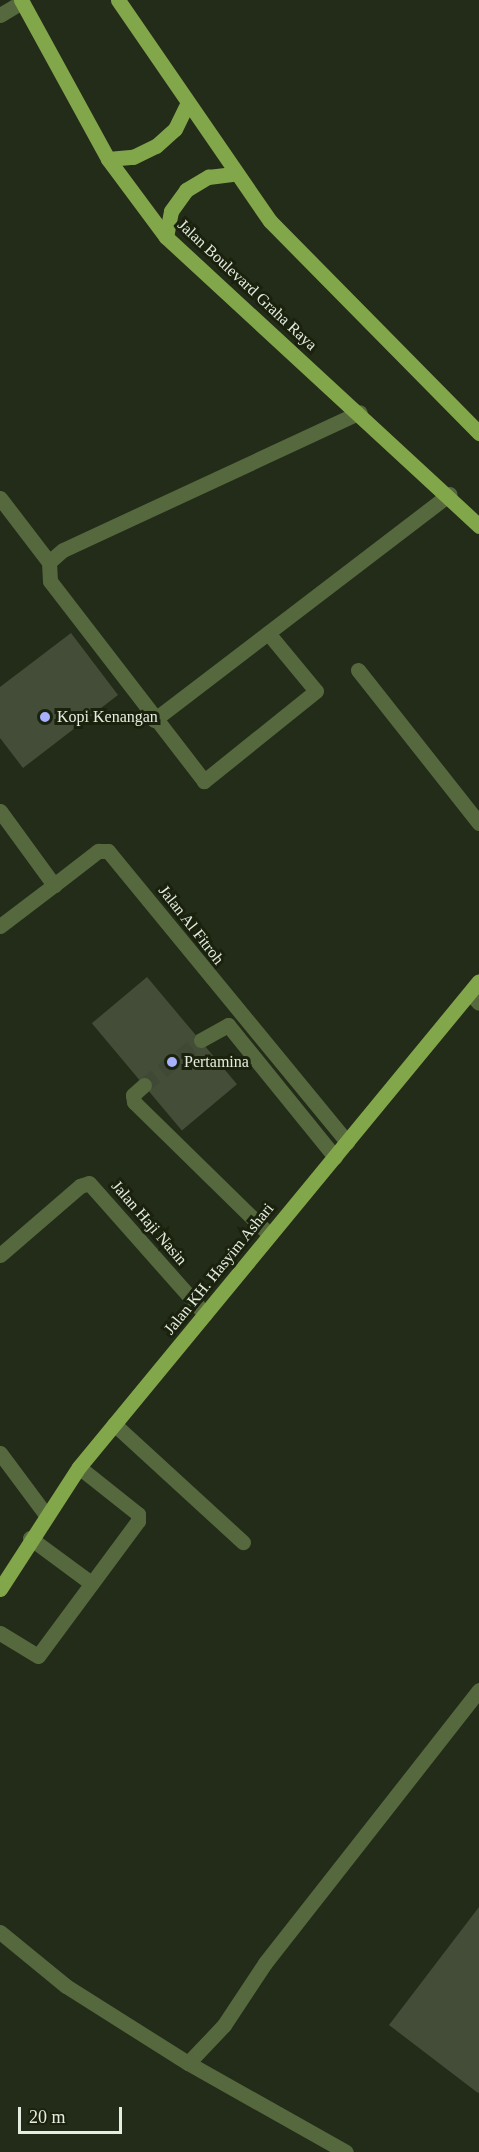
<!DOCTYPE html>
<style>
body{margin:0}
#map{position:relative;width:479px;height:2152px;overflow:hidden;background:#232c18;font-family:"Times New Roman",serif}
div>[style]{position:absolute}
.building>*{inset:0;background:#434d38;transform-origin:0 0}
.minor-tunnel>*{height:15px;margin-top:-7.5px;transform-origin:0;background:repeating-linear-gradient(90deg,#404936 0 15px,transparent 0 23px)}
.minor>*{height:15px;margin:-7.5px;padding:0 7.5px;transform-origin:7.5px;border-radius:7.5px;background:#56683e}
.major>*{height:15px;margin:-7.5px;padding:0 7.5px;transform-origin:7.5px;border-radius:7.5px;background:#82a74b}
.dots>*{width:16px;height:16px;translate:-50% -50%;box-sizing:border-box;border:3px solid #1a220e;border-radius:50%}
span{translate:-50% -50%;white-space:nowrap;text-align:center;line-height:1.15;-webkit-text-stroke:6px #1a220e;paint-order:stroke}
.street-label{font-size:16px;color:#e6ede0}
.poi-label{font-size:16px;color:#e6ede0}
.left{translate:0 -50%;text-align:left}
.scale{position:absolute;left:18px;top:2107px;width:104px;height:27px;box-sizing:border-box;border:3px solid #e6ede0;border-top:0;padding-left:8px;font-size:18px;line-height:21px;white-space:nowrap;color:#e6ede0;-webkit-text-stroke:4px #1a220e;paint-order:stroke}
</style>
<div id="map">
<div class="building">
<i style="clip-path:polygon(71px 633px,118px 695px,23px 768px,0 738px,0 687px)"></i>
<i style="left:147px;top:977px;width:140px;height:72px;rotate:50deg"></i>
<i style="clip-path:polygon(479px 1907px,479px 2092px,478px 2093px,389px 2025px)"></i>
</div>
<div class="minor-tunnel">
<i style="left:144px;top:1085px;width:73px;rotate:-38.3deg"></i>
</div>
<div class="minor">
<i style="left:0;top:15px;width:26px;rotate:-31deg"></i>
<i style="left:0;top:498px;width:81px;rotate:52.6deg"></i>
<i style="left:268px;top:633px;width:75px;rotate:50.4deg"></i>
<i style="left:316px;top:691px;width:144px;rotate:141.2deg"></i>
<i style="left:204px;top:781px;width:252px;rotate:-127.6deg"></i>
<i style="left:50px;top:581px;width:19px;rotate:-93deg"></i>
<i style="left:49px;top:562px;width:18px;rotate:-41deg"></i>
<i style="left:63px;top:550px;width:327px;rotate:-24.9deg"></i>
<i style="left:358px;top:670px;width:195px;rotate:51.7deg"></i>
<i style="left:154px;top:720px;width:372px;rotate:-37.4deg"></i>
<i style="left:0;top:811px;width:92px;rotate:53.9deg"></i>
<i style="left:54px;top:885px;width:56px;rotate:-37.7deg"></i>
<i style="left:98px;top:851px;width:10px"></i>
<i style="left:108px;top:851px;width:377px;rotate:50.6deg"></i>
<i style="left:0;top:926px;width:68px;rotate:-37.2deg"></i>
<i style="left:470px;top:993px;width:13px;rotate:48deg"></i>
<i style="left:201px;top:1040px;width:31px;rotate:-29deg"></i>
<i style="left:228px;top:1025px;width:170px;rotate:51deg"></i>
<i style="left:144px;top:1085px;width:15px;rotate:138deg"></i>
<i style="left:133px;top:1095px;width:7px;rotate:82deg"></i>
<i style="left:134px;top:1102px;width:190px;rotate:44.4deg"></i>
<i style="left:0;top:1255px;width:106px;rotate:-40.8deg"></i>
<i style="left:80px;top:1186px;width:9px;rotate:-18deg"></i>
<i style="left:89px;top:1183px;width:175px;rotate:48.5deg"></i>
<i style="left:114px;top:1424px;width:175px;rotate:42.5deg"></i>
<i style="left:0;top:1453px;width:77px;rotate:53.4deg"></i>
<i style="left:30px;top:1538px;width:76px;rotate:36.4deg"></i>
<i style="left:0;top:1633px;width:44px;rotate:31.2deg"></i>
<i style="left:38px;top:1656px;width:168px;rotate:-53.5deg"></i>
<i style="left:138px;top:1521px;width:7px;rotate:-90deg"></i>
<i style="left:138px;top:1514px;width:75px;rotate:-141.5deg"></i>
<i style="left:0;top:1932px;width:85px;rotate:39.3deg"></i>
<i style="left:66px;top:1986px;width:144px;rotate:32.3deg"></i>
<i style="left:188px;top:2063px;width:52px;rotate:-46.5deg"></i>
<i style="left:224px;top:2025px;width:74px;rotate:-56.5deg"></i>
<i style="left:265px;top:1963px;width:347px;rotate:-51.9deg"></i>
<i style="left:188px;top:2063px;width:181px;rotate:29.4deg"></i>
</div>
<div class="major">
<i style="left:21px;top:0;width:181px;rotate:61.3deg"></i>
<i style="left:108px;top:159px;width:97px;rotate:53.4deg"></i>
<i style="left:166px;top:237px;width:426px;rotate:42.7deg"></i>
<i style="left:118px;top:0;width:268px;rotate:55.5deg"></i>
<i style="left:270px;top:221px;width:298px;rotate:45.4deg"></i>
<i style="left:108px;top:159px;width:25px;rotate:-5deg"></i>
<i style="left:133px;top:157px;width:25px;rotate:-26deg"></i>
<i style="left:156px;top:146px;width:25px;rotate:-42deg"></i>
<i style="left:175px;top:129px;width:25px;rotate:-64deg"></i>
<i style="left:166px;top:237px;width:26px;rotate:-79deg"></i>
<i style="left:171px;top:211px;width:26px;rotate:-54deg"></i>
<i style="left:186px;top:190px;width:26px;rotate:-31deg"></i>
<i style="left:208px;top:177px;width:26px;rotate:-7deg"></i>
<i style="left:0;top:1589px;width:145px;rotate:-57.1deg"></i>
<i style="left:79px;top:1467px;width:629px;rotate:-50.54deg"></i>
</div>
<div class="dots">
<i style="left:45px;top:717px;background:#a7b1fc"></i>
<i style="left:172px;top:1062px;background:#a7b1fc"></i>
</div>
<div class="street-label">
<span style="left:247px;top:285px;rotate:43deg">Jalan Boulevard Graha Raya</span>
<span style="left:191px;top:925px;rotate:52deg">Jalan Al Fitroh</span>
<span style="left:149px;top:1223px;rotate:49deg">Jalan Haji Nasin</span>
<span style="left:219px;top:1269px;rotate:-51deg">Jalan KH. Hasyim Ashari</span>
</div>
<div class="poi-label">
<span class="left" style="left:57px;top:717px">Kopi Kenangan</span>
<span class="left" style="left:184px;top:1062px">Pertamina</span>
</div>
<div class="scale">20 m</div>
</div>
